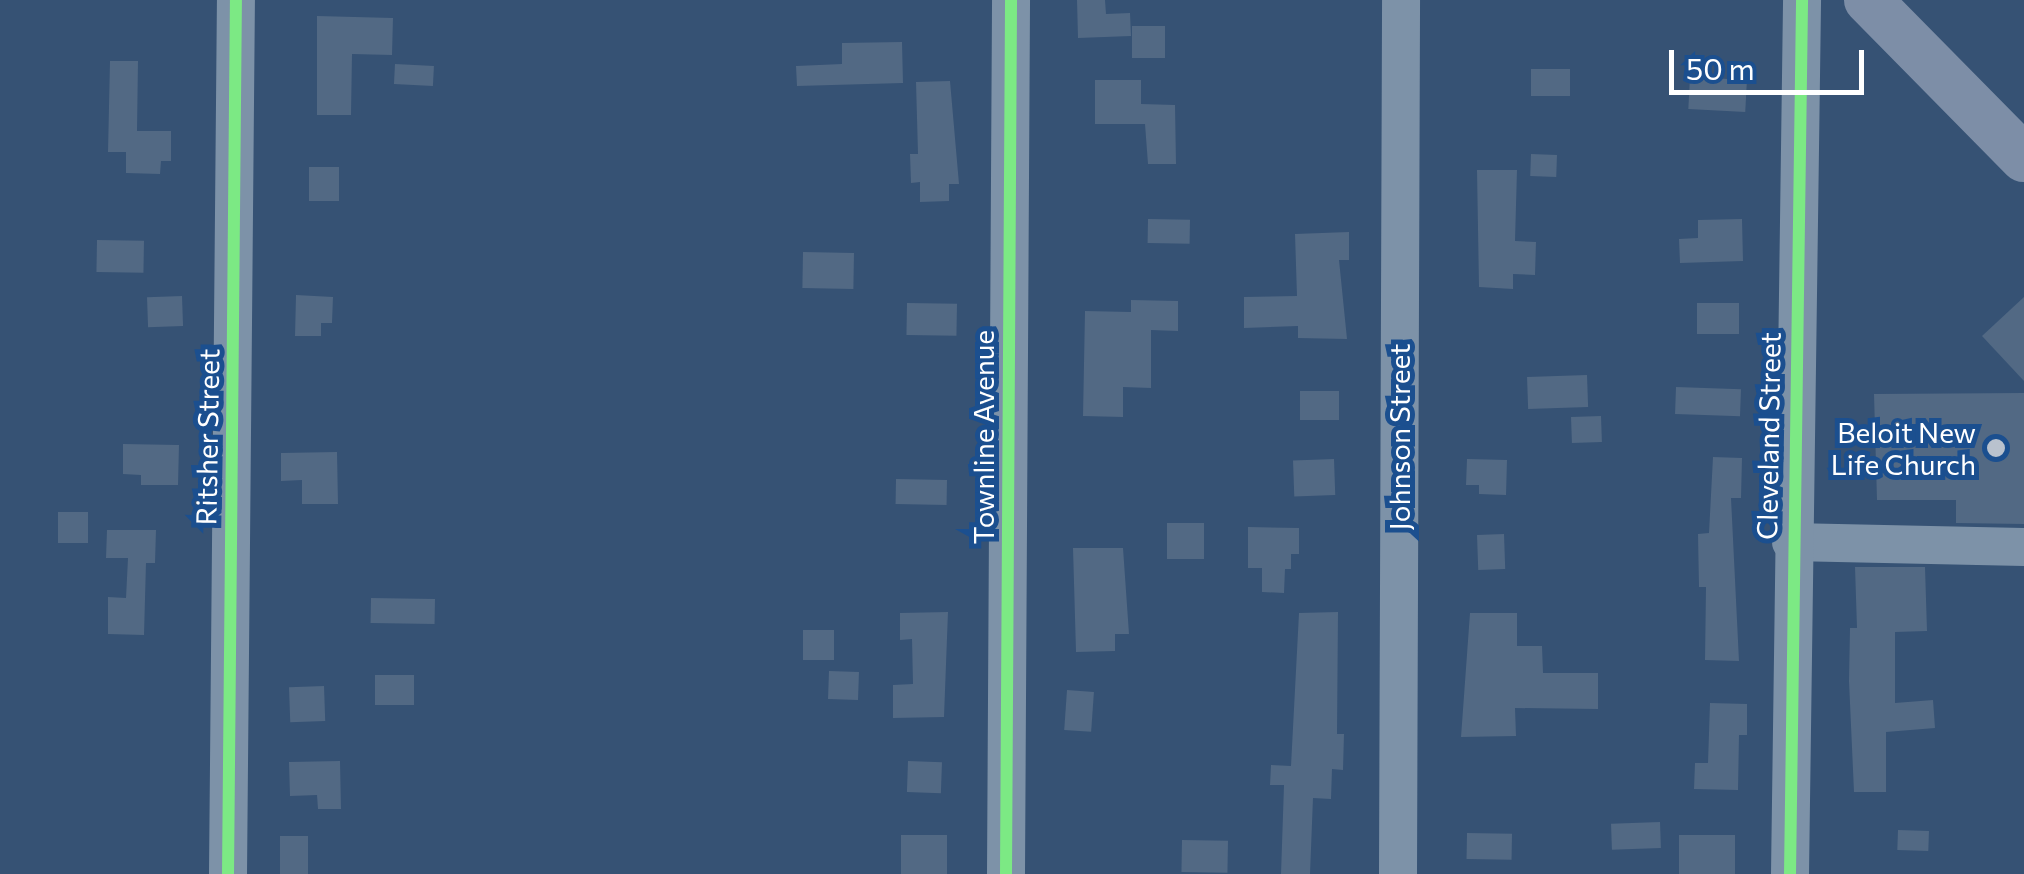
<!DOCTYPE html>
<style>
body{margin:0}
#map{position:relative;width:2024px;height:874px;overflow:hidden;background:#365274;font-family:Commissioner,sans-serif}
div>[style]{position:absolute}
.building>*{inset:0;background:#526984;transform-origin:0 0}
.minor>*{height:38px;margin:-19px;padding:0 19px;transform-origin:19px;border-radius:19px;background:#7d92a8}
.major>*{height:48px;margin:-24px;padding:0 24px;transform-origin:24px;border-radius:24px;background:#7d8ea7}
.cycleway>*{height:12px;margin:-6px;padding:0 6px;transform-origin:6px;border-radius:6px;background:#7ce984}
.dots>*{width:28px;height:28px;translate:-50% -50%;box-sizing:border-box;border:5px solid #1b4f8f;border-radius:50%}
span{translate:-50% -50%;white-space:nowrap;text-align:center;line-height:1.15;-webkit-text-stroke:10px #1b4f8f;paint-order:stroke}
.poi-label{font-size:28px;color:#fff}
.right{translate:-100% -50%;text-align:right}
.street-label{font-size:28px;color:#fff}
.scale{position:absolute;left:1669px;top:50px;width:195px;height:45px;box-sizing:border-box;border:5px solid #fff;border-top:0;padding-left:12px;font-size:30px;line-height:35px;white-space:nowrap;color:#fff;-webkit-text-stroke:8px #1b4f8f;paint-order:stroke}
</style>
<div id="map">
<div class="building">
<i style="clip-path:polygon(1077px 0,1105px 0,1106px 14px,1130px 13px,1131px 36px,1078px 38px)"></i>
<i style="clip-path:polygon(317px 16px,393px 18px,392px 55px,352px 54px,351px 115px,317px 115px)"></i>
<i style="left:1132px;top:26px;width:33px;height:32px"></i>
<i style="clip-path:polygon(902px 42px,903px 83px,797px 86px,796px 66px,842px 64px,842px 43px)"></i>
<i style="clip-path:polygon(110px 61px,138px 61px,137px 131px,171px 131px,171px 161px,161px 161px,160px 174px,126px 173px,126px 152px,108px 152px)"></i>
<i style="left:395px;top:64px;width:39px;height:20px;rotate:3deg"></i>
<i style="left:1570px;top:69px;width:27px;height:39px;rotate:90deg"></i>
<i style="left:1690px;top:77px;width:57px;height:32px;rotate:3deg"></i>
<i style="clip-path:polygon(1095px 80px,1141px 80px,1141px 104px,1175px 105px,1176px 164px,1148px 164px,1145px 124px,1095px 124px)"></i>
<i style="clip-path:polygon(950px 81px,959px 184px,949px 184px,949px 201px,920px 202px,920px 182px,911px 183px,910px 154px,918px 154px,916px 82px)"></i>
<i style="left:1531px;top:154px;width:26px;height:22px;rotate:2deg"></i>
<i style="left:309px;top:167px;width:30px;height:34px"></i>
<i style="clip-path:polygon(1477px 170px,1517px 170px,1515px 241px,1536px 242px,1535px 275px,1513px 274px,1513px 289px,1479px 287px)"></i>
<i style="left:1148px;top:219px;width:42px;height:24px;rotate:1deg"></i>
<i style="clip-path:polygon(1742px 219px,1743px 261px,1680px 263px,1679px 239px,1698px 238px,1698px 220px)"></i>
<i style="clip-path:polygon(1349px 232px,1349px 260px,1339px 260px,1347px 339px,1298px 338px,1298px 326px,1244px 328px,1244px 297px,1297px 296px,1295px 234px)"></i>
<i style="left:97px;top:240px;width:47px;height:32px;rotate:1deg"></i>
<i style="left:803px;top:252px;width:51px;height:36px;rotate:1deg"></i>
<i style="clip-path:polygon(296px 295px,333px 297px,332px 323px,321px 323px,321px 336px,295px 336px)"></i>
<i style="left:182px;top:296px;width:30px;height:35px;rotate:88deg"></i>
<i style="clip-path:polygon(2024px 297px,2024px 381px,1982px 336px)"></i>
<i style="clip-path:polygon(1131px 300px,1178px 301px,1178px 331px,1151px 330px,1151px 388px,1123px 387px,1123px 417px,1083px 416px,1085px 311px,1131px 312px)"></i>
<i style="left:907px;top:303px;width:50px;height:32px;rotate:1deg"></i>
<i style="left:1739px;top:303px;width:31px;height:42px;rotate:90deg"></i>
<i style="left:1587px;top:375px;width:32px;height:60px;rotate:88deg"></i>
<i style="left:1676px;top:387px;width:65px;height:27px;rotate:2deg"></i>
<i style="left:1300px;top:391px;width:39px;height:29px"></i>
<i style="clip-path:polygon(2024px 393px,2024px 524px,1956px 523px,1956px 500px,1877px 500px,1874px 394px)"></i>
<i style="left:1601px;top:416px;width:26px;height:30px;rotate:88deg"></i>
<i style="clip-path:polygon(123px 444px,179px 445px,178px 485px,141px 485px,141px 475px,123px 474px)"></i>
<i style="clip-path:polygon(337px 452px,338px 504px,302px 504px,302px 480px,281px 481px,281px 453px)"></i>
<i style="clip-path:polygon(1713px 457px,1742px 458px,1741px 498px,1731px 498px,1739px 661px,1705px 660px,1706px 587px,1699px 587px,1698px 534px,1709px 533px)"></i>
<i style="left:1334px;top:459px;width:36px;height:41px;rotate:88deg"></i>
<i style="clip-path:polygon(1467px 459px,1507px 460px,1506px 495px,1479px 494px,1479px 485px,1466px 485px)"></i>
<i style="left:896px;top:479px;width:51px;height:25px;rotate:1deg"></i>
<i style="left:58px;top:512px;width:30px;height:31px"></i>
<i style="left:1167px;top:523px;width:37px;height:36px"></i>
<i style="clip-path:polygon(1248px 527px,1299px 528px,1299px 554px,1291px 554px,1291px 569px,1285px 569px,1284px 593px,1262px 592px,1262px 568px,1248px 568px)"></i>
<i style="clip-path:polygon(107px 530px,156px 530px,155px 563px,146px 563px,144px 635px,108px 634px,108px 597px,126px 598px,128px 558px,106px 558px)"></i>
<i style="left:1504px;top:534px;width:35px;height:27px;rotate:88deg"></i>
<i style="clip-path:polygon(1073px 548px,1123px 548px,1129px 634px,1115px 634px,1115px 651px,1076px 652px)"></i>
<i style="clip-path:polygon(1855px 567px,1925px 567px,1927px 631px,1895px 632px,1895px 703px,1933px 700px,1935px 728px,1886px 732px,1886px 792px,1854px 792px,1849px 681px,1850px 628px,1857px 628px)"></i>
<i style="left:371px;top:598px;width:64px;height:25px;rotate:1deg"></i>
<i style="clip-path:polygon(948px 612px,944px 717px,893px 718px,893px 685px,913px 684px,912px 639px,900px 640px,900px 613px)"></i>
<i style="clip-path:polygon(1338px 612px,1337px 734px,1344px 734px,1343px 770px,1332px 769px,1331px 799px,1313px 798px,1310px 874px,1281px 874px,1284px 785px,1270px 785px,1271px 765px,1291px 766px,1299px 613px)"></i>
<i style="clip-path:polygon(1470px 613px,1517px 613px,1517px 646px,1542px 646px,1543px 673px,1598px 673px,1598px 709px,1515px 708px,1516px 736px,1461px 737px)"></i>
<i style="left:803px;top:630px;width:31px;height:30px"></i>
<i style="left:829px;top:671px;width:30px;height:28px;rotate:2deg"></i>
<i style="left:375px;top:675px;width:39px;height:30px"></i>
<i style="left:324px;top:686px;width:35px;height:35px;rotate:88deg"></i>
<i style="left:1067px;top:690px;width:27px;height:40px;rotate:4deg"></i>
<i style="clip-path:polygon(1710px 703px,1747px 704px,1747px 735px,1739px 735px,1738px 790px,1694px 789px,1695px 763px,1708px 763px)"></i>
<i style="clip-path:polygon(340px 761px,341px 809px,318px 809px,317px 795px,290px 796px,289px 762px)"></i>
<i style="left:908px;top:761px;width:34px;height:31px;rotate:2deg"></i>
<i style="left:1660px;top:822px;width:26px;height:49px;rotate:88deg"></i>
<i style="left:1898px;top:830px;width:31px;height:20px;rotate:2deg"></i>
<i style="left:1467px;top:833px;width:45px;height:26px;rotate:1deg"></i>
<i style="left:901px;top:835px;width:46px;height:39px"></i>
<i style="left:1679px;top:835px;width:56px;height:39px"></i>
<i style="left:280px;top:836px;width:28px;height:38px"></i>
<i style="left:1182px;top:840px;width:46px;height:32px;rotate:1deg"></i>
</div>
<div class="minor">
<i style="left:1791px;top:542px;width:233px;rotate:1.2deg"></i>
<i style="left:228px;top:874px;width:874px;rotate:-89.48deg"></i>
<i style="left:1006px;top:874px;width:874px;rotate:-89.67deg"></i>
<i style="left:1398px;top:874px;width:874px;rotate:-89.8deg"></i>
<i style="left:1790px;top:874px;width:874px;rotate:-89.21deg"></i>
</div>
<div class="major">
<i style="left:1868px;top:0;width:222px;rotate:45.4deg"></i>
</div>
<div class="cycleway">
<i style="left:228px;top:874px;width:874px;rotate:-89.48deg"></i>
<i style="left:1006px;top:874px;width:874px;rotate:-89.67deg"></i>
<i style="left:1790px;top:874px;width:874px;rotate:-89.21deg"></i>
</div>
<div class="dots">
<i style="left:1996px;top:448px;background:#b9c2ce"></i>
</div>
<div class="poi-label">
<span class="right" style="left:1976px;top:448px">Beloit New<br>Life Church</span>
</div>
<div class="street-label">
<span style="left:1768px;top:436px;rotate:-89deg">Cleveland Street</span>
<span style="left:207px;top:437px;rotate:-89deg">Ritsher Street</span>
<span style="left:983px;top:437px;rotate:-90deg">Townline Avenue</span>
<span style="left:1399px;top:437px;rotate:-90deg">Johnson Street</span>
</div>
<div class="scale">50 m</div>
</div>
